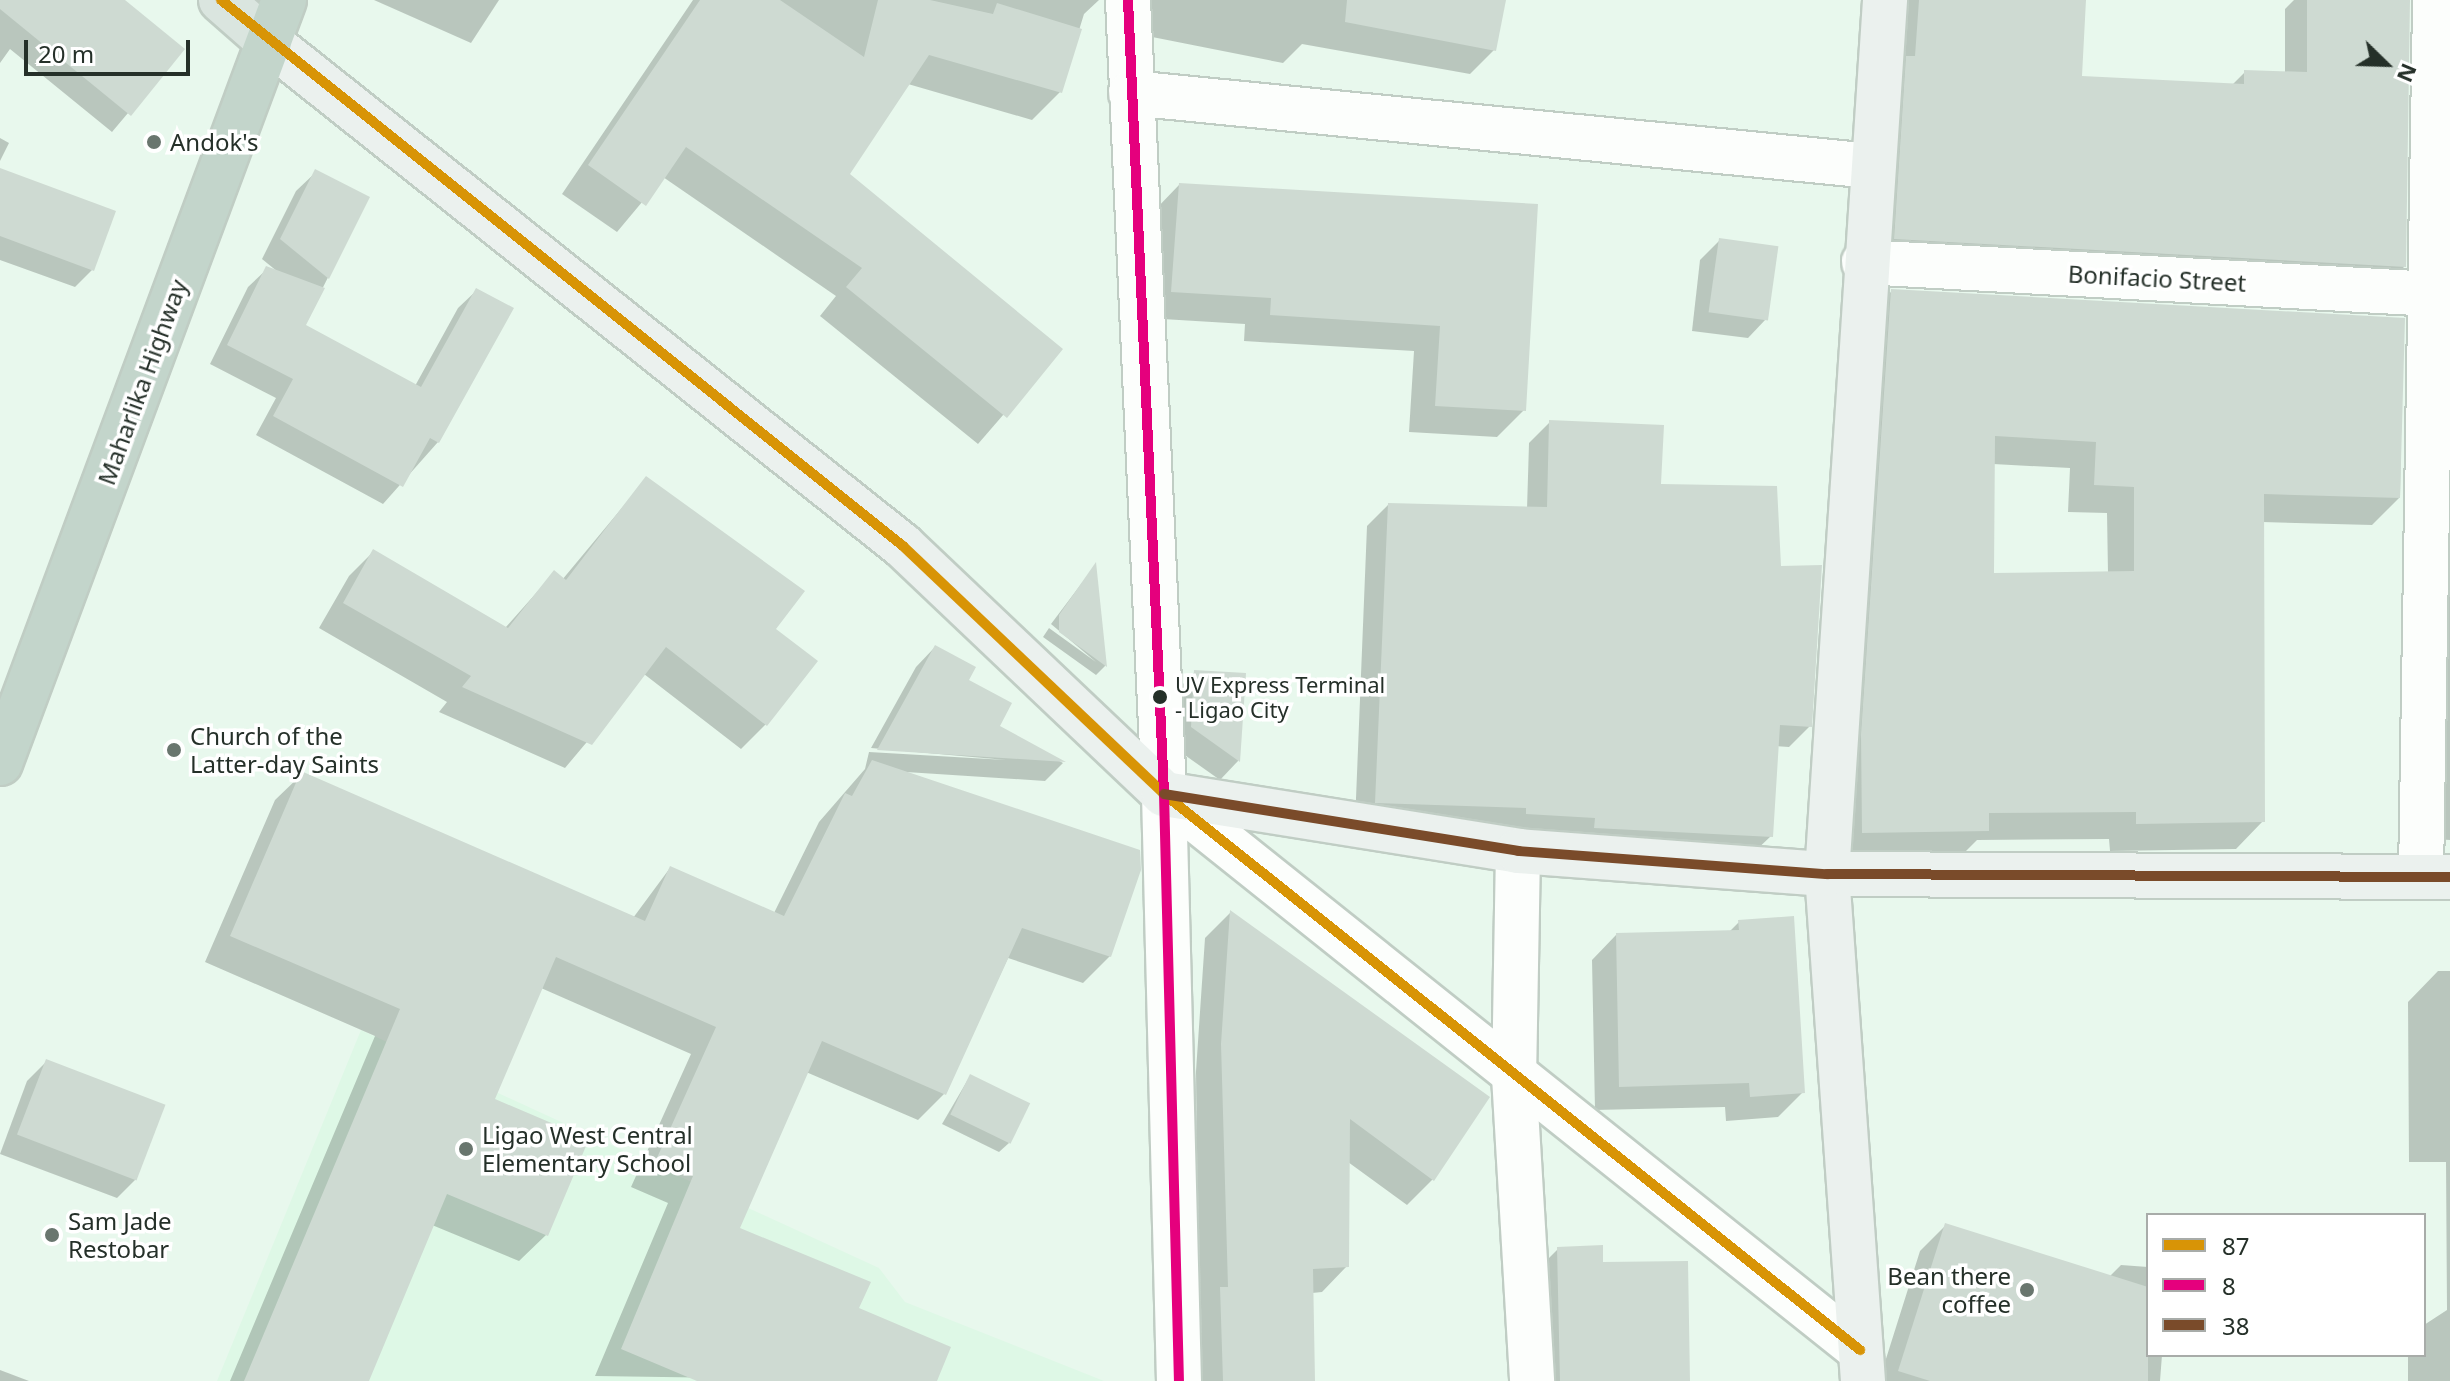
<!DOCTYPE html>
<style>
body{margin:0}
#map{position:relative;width:2450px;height:1381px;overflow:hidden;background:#e8f8ed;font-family:"Noto Sans",sans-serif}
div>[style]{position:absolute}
.built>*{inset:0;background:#def8e6}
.shadow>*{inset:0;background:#0003}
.building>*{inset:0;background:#cedad2;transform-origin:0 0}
.roads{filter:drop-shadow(2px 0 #c0cdc4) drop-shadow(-2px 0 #c0cdc4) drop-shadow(0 2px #c0cdc4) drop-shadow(0 -2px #c0cdc4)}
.street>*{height:44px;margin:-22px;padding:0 22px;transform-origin:22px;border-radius:22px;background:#fcfefc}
.secondary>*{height:44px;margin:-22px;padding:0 22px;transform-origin:22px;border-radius:22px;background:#ebf1ee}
.primary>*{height:44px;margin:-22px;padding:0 22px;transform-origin:22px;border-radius:22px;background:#dae5df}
.highway>*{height:44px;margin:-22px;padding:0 22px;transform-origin:22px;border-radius:22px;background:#c3d5cb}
.bus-1>*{height:10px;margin:-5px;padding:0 5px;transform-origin:5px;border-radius:5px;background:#d89406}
.bus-2>*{height:10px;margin:-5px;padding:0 5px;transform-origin:5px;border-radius:5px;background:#e5007d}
.bus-3>*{height:10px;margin:-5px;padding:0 5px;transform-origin:5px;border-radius:5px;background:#7a4b2a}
.dots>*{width:22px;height:22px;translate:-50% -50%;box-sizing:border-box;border:4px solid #fff;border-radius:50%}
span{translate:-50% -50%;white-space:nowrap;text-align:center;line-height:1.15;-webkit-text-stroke:7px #fff;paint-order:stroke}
.bus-label{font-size:22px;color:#253029}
.left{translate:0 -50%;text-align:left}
.poi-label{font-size:24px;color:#253029}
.right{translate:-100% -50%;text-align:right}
.street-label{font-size:24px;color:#253029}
.legend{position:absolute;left:2146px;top:1213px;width:280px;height:144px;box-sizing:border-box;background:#fff;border:2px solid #a8aca9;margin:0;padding:10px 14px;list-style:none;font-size:24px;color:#253029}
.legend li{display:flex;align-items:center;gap:16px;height:40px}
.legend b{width:40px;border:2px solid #a8aca9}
.north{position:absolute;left:2346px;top:24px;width:80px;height:80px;-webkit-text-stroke:6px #fff;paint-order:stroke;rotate:113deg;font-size:22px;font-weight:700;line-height:32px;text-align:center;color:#253029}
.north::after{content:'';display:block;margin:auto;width:28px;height:36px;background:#253029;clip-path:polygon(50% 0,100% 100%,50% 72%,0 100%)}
.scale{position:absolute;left:24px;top:40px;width:166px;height:36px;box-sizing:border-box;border:4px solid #253029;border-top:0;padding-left:10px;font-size:24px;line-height:28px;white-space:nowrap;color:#253029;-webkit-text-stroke:6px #fff;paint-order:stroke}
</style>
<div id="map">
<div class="built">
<i style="clip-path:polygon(361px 1030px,879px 1268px,905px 1302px,1104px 1381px,217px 1381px)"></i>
</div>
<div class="shadow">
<i style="clip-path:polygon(0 0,122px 0,182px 49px,112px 132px,10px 49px,0 63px)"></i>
<i style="clip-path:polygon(374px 0,499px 0,471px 43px)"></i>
<i style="clip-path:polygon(693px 0,1099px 0,1084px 14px,1060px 92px,1032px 120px,908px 84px,847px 174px,1060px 349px,978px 444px,820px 316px,836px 296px,663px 177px,617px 232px,562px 194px)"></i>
<i style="clip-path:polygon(1144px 0,1504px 0,1494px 50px,1470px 74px,1302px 44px,1283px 63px,1137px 34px)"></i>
<i style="clip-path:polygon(1898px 0,2084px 0,2080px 77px,2232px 85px,2245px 72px,2285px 74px,2285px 9px,2294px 0,2408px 0,2404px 267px,2381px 289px,1873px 260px)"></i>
<i style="clip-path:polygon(0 138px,9px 143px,0 161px)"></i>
<i style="clip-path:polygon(0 170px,92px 270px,75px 287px,0 260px)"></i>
<i style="clip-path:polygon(316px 172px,368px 198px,304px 325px,415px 386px,458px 308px,477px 290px,438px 442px,383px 504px,256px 435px,276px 398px,210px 364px,248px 287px,267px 269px,278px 272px,262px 259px,296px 191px)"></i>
<i style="clip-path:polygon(1179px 185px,1536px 206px,1524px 410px,1497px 437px,1409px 432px,1414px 351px,1244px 341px,1245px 324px,1146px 318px,1153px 212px)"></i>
<i style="clip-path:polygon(1720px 240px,1767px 318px,1748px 338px,1692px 331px,1700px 260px)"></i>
<i style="clip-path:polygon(evenodd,1892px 291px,2403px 319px,2400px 497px,2372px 525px,2262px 522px,2263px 821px,2236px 849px,2110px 851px,2109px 839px,1977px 840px,1960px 857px,1836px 859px,1864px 318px,1892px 291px,1993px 464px,2070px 468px,2068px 512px,2107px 513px,2108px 574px,1992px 575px,1993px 464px)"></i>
<i style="clip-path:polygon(2450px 334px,2450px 840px,2434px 839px,2447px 656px,2429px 655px)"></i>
<i style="clip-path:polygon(1550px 422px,1779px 568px,1810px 726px,1789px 747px,1776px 746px,1771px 836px,1749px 857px,1355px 823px,1367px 526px,1388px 505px,1527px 509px,1529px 443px)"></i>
<i style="clip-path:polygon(646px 479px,766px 724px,741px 749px,644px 674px,565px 768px,439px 712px,447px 702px,319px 628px,349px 576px,374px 551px,505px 628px,554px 573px,562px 580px)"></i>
<i style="clip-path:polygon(1094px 567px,1105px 666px,1096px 675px,1043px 637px,1049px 628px,1096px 662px,1051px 624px)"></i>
<i style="clip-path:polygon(935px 647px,997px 727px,1063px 763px,1045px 781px,906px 772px,1110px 956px,1083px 983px,1008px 958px,944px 1094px,918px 1120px,806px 1072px,737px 1229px,857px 1310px,935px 1381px,595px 1376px,668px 1203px,631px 1187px,691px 1054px,541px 988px,492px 1100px,546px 1235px,519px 1261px,432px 1225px,367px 1381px,230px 1381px,375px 1036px,205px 962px,275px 800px,302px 774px,633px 918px,670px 868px,774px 913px,819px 822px,865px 769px,869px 752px,1006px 760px,871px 748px,916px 667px)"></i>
<i style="clip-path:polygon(1195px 672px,1244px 675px,1238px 761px,1220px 780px,1172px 746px,1176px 691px)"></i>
<i style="clip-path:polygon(1230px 913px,1433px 1179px,1407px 1205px,1348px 1162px,1347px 1266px,1322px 1292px,1312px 1293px,1313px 1381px,1199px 1381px,1196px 1071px,1205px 938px)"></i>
<i style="clip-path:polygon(1739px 922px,1803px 1092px,1778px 1117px,1726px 1121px,1725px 1107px,1595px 1110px,1592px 960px,1616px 935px,1729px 932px)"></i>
<i style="clip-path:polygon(2438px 971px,2450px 971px,2450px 1381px,2408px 1381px,2408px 1355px,2424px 1355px,2424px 1325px,2447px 1310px,2446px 1162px,2409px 1162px,2408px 1002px)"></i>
<i style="clip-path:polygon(46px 1062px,136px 1179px,117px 1198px,0 1154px,27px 1081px)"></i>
<i style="clip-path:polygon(970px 1076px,1009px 1143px,999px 1152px,942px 1124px)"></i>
<i style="clip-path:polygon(1946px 1225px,2109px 1277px,2121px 1265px,2148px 1267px,2148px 1355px,2162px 1355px,2160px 1381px,1879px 1381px,1920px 1251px)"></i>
<i style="clip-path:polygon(1558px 1249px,1601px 1264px,1688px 1381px,1541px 1381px,1539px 1268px)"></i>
<i style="clip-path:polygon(0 1370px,29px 1381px,0 1381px)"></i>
</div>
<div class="building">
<i style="clip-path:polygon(0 0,125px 0,185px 49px,131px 116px,0 9px)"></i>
<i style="clip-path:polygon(700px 0,780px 0,864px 57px,878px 0,930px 0,993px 14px,997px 3px,1082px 29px,1062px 93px,929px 55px,850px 174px,1063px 349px,1007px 418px,846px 287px,862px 268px,686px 147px,646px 206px,588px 165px)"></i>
<i style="clip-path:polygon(1347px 0,1506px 0,1496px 51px,1345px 22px)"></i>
<i style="clip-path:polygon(1919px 0,2086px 0,2082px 76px,2244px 84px,2244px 70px,2307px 72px,2307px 0,2410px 0,2406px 267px,1894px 239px,1906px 56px,1915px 56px)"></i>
<i style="clip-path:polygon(0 168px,116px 211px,94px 271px,0 236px)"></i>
<i style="clip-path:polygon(315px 169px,370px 197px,329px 279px,280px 239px)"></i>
<i style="clip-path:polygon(1179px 183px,1538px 204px,1526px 411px,1435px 406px,1440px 326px,1270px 315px,1271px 298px,1171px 292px)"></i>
<i style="left:1719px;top:238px;width:60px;height:75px;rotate:8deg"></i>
<i style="clip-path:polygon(266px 266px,325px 288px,306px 325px,421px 387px,476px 288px,514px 308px,439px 443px,430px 438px,403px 487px,273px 416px,293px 379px,227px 345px)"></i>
<i style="clip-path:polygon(evenodd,1891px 289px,2405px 318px,2400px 498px,2264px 494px,2265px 822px,2136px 824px,2136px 812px,1989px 813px,1989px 831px,1862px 833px,1861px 734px,1891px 289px,1995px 436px,2096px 442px,2094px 485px,2134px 487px,2134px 571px,1994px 573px,1995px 436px)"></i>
<i style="clip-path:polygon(1549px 420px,1664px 425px,1661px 484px,1777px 486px,1781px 566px,1822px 565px,1812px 727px,1780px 725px,1773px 837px,1594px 828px,1595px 818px,1526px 814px,1526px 808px,1375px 803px,1388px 503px,1547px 507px)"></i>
<i style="clip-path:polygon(646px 476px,805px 591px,776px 629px,818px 661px,767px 726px,666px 647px,592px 745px,462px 687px,471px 676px,343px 603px,373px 549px,508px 628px,554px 570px,566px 580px)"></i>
<i style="clip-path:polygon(1096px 562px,1107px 667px,1059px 632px,1059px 615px)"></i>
<i style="clip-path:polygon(935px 645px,976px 667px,969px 680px,1012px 703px,1000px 726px,1066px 762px,877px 750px)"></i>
<i style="clip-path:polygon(1194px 670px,1246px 673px,1240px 762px,1191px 727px)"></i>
<i style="clip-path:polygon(872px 760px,1140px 850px,1141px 870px,1111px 957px,1022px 928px,946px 1095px,822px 1041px,740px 1228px,871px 1282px,859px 1308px,951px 1347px,937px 1381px,697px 1381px,621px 1349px,693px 1176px,656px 1160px,716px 1027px,556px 957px,495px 1099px,589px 1139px,548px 1236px,447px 1194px,369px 1381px,244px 1381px,400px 1009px,230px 936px,301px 771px,645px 921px,670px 866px,784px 916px,845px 793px,852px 796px)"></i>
<i style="clip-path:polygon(1230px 910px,1490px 1097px,1434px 1181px,1350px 1119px,1349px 1267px,1313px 1269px,1315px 1381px,1223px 1381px,1220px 1287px,1228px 1287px,1221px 1044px)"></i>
<i style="clip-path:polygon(1794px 916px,1805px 1093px,1750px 1097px,1749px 1083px,1619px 1087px,1616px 933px,1739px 930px,1738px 920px)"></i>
<i style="left:46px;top:1059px;width:128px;height:81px;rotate:21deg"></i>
<i style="left:970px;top:1074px;width:67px;height:45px;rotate:26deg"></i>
<i style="clip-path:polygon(1945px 1223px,2148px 1287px,2148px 1381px,1930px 1381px,1898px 1371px)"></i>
<i style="clip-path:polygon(1603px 1245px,1603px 1262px,1688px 1261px,1690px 1381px,1560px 1381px,1557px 1247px)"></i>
</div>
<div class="roads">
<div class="street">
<i style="left:1128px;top:0;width:795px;rotate:87.4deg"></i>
<i style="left:1164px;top:794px;width:587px;rotate:88.54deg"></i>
<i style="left:1131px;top:93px;width:745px;rotate:5.63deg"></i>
<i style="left:1864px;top:262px;width:587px;rotate:3.22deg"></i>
<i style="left:1164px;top:794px;width:891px;rotate:38.62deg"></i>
<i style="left:1518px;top:851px;width:225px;rotate:91deg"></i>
<i style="left:1514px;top:1076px;width:306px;rotate:86.6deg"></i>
<i style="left:2421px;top:876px;width:876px;rotate:-89.08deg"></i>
</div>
<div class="secondary">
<i style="left:269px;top:42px;width:810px;rotate:38.48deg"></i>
<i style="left:903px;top:546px;width:360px;rotate:43.5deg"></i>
<i style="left:1164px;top:794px;width:359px;rotate:9.1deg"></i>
<i style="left:1518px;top:851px;width:310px;rotate:4.3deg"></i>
<i style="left:1827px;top:874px;width:623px;rotate:0.28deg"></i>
<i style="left:1863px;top:1381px;width:508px;rotate:-94.06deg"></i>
<i style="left:1827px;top:874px;width:876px;rotate:-86.2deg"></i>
</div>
<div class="primary">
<i style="left:221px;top:0;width:64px;rotate:41.2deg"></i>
</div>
<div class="highway">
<i style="left:0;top:763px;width:814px;rotate:-69.58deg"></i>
</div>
</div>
<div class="bus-1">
<i style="left:221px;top:0;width:874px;rotate:38.68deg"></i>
<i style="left:903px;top:546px;width:360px;rotate:43.5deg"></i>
<i style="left:1164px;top:794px;width:891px;rotate:38.62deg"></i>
</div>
<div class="bus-2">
<i style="left:1128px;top:0;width:795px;rotate:87.4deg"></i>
<i style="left:1164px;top:794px;width:587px;rotate:88.54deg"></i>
</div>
<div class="bus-3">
<i style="left:1164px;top:794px;width:359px;rotate:9.1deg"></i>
<i style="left:1518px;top:851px;width:310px;rotate:4.3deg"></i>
<i style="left:1827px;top:874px;width:623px;rotate:0.28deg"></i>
</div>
<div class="dots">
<i style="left:154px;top:142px;background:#69766e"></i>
<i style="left:1160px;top:697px;background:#253029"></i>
<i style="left:174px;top:750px;background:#69766e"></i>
<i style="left:466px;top:1149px;background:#69766e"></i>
<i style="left:52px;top:1235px;background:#69766e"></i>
<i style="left:2027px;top:1290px;background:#69766e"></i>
</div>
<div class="bus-label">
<span class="left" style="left:1175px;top:697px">UV Express Terminal<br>- Ligao City</span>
</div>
<div class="poi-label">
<span class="left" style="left:170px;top:142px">Andok's</span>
<span class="left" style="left:190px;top:750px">Church of the<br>Latter-day Saints</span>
<span class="left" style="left:482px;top:1149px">Ligao West Central<br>Elementary School</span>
<span class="left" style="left:68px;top:1235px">Sam Jade<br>Restobar</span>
<span class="right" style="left:2011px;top:1290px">Bean there<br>coffee</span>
</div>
<div class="street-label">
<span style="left:2157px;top:278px;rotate:3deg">Bonifacio Street</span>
<span style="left:142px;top:382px;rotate:-70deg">Maharlika Highway</span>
</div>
<ul class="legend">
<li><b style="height:10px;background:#d89406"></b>87</li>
<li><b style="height:10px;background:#e5007d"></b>8</li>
<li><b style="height:10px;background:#7a4b2a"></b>38</li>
</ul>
<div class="north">N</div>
<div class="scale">20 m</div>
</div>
